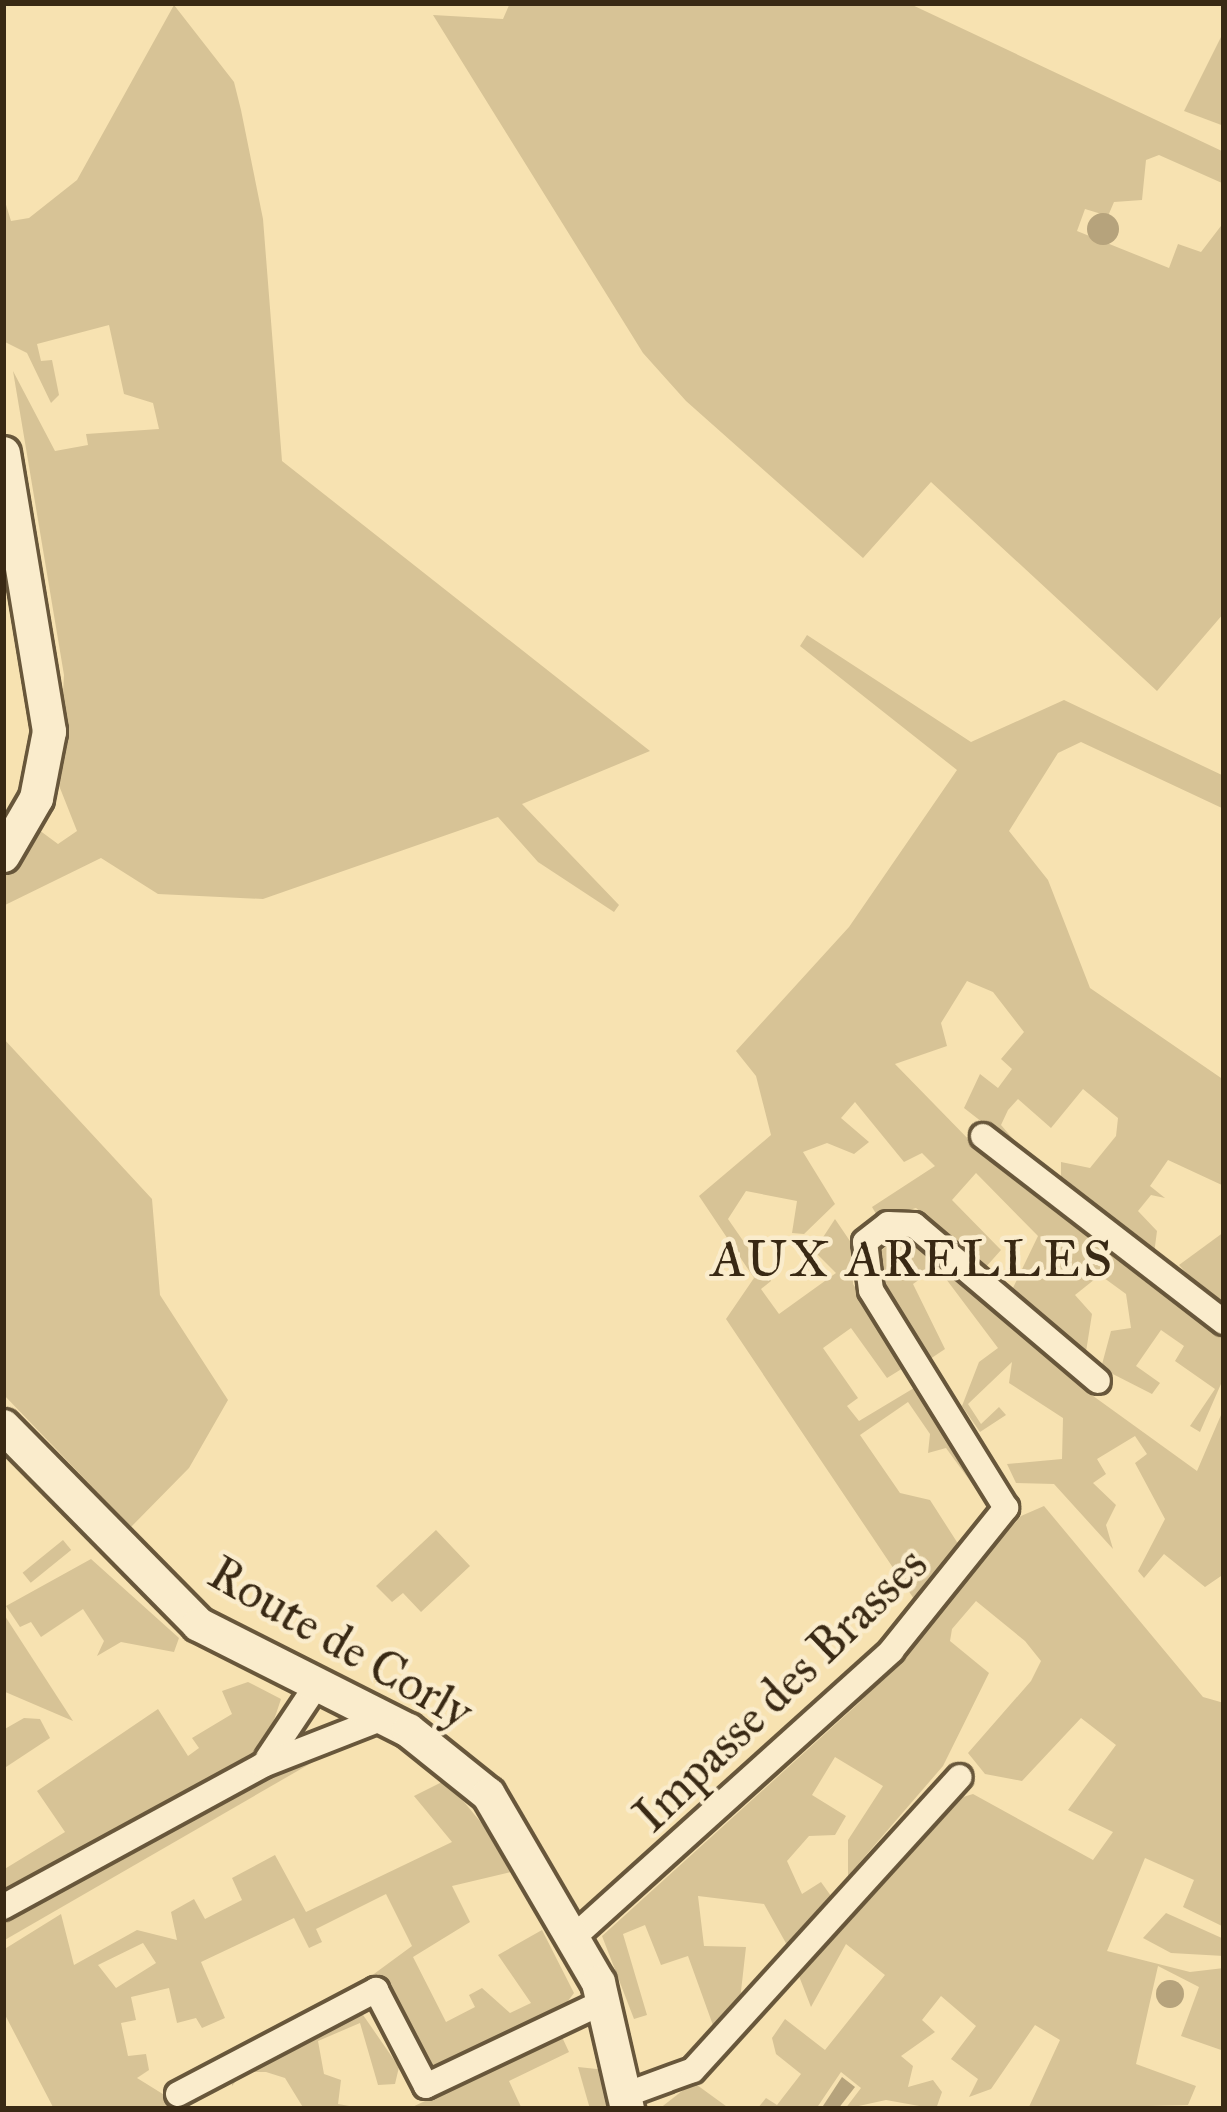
<!DOCTYPE html>
<style>
body{margin:0}
#map{position:relative;width:1227px;height:2112px;overflow:hidden;background:#f7e2b1;font-family:"IM FELL Great Primer",serif}
div>[style]{position:absolute}
.green>*{inset:0;background:#d7c396;transform-origin:0 0}
.water>*{inset:0;background:#b6a37c}
.round{border-radius:50%}
.roads{filter:drop-shadow(3px 0 #68573b) drop-shadow(-3px 0 #68573b) drop-shadow(0 3px #68573b) drop-shadow(0 -3px #68573b)}
.street>*{height:24px;margin:-12px;padding:0 12px;transform-origin:12px;border-radius:12px;background:#faeccc}
.secondary>*{height:33px;margin:-16.5px;padding:0 16.5px;transform-origin:16.5px;border-radius:16.5px;background:#faeccc}
span{translate:-50% -50%;white-space:nowrap;text-align:center;line-height:1.15;-webkit-text-stroke:9px #faeccc;paint-order:stroke}
.street-label{font-size:48px;color:#392914}
.neighbourhood-label{font-size:51px;color:#392914;letter-spacing:3px}
.frame{position:absolute;inset:0;border:6px solid #392914;pointer-events:none}
</style>
<div id="map">
<div class="green">
<i style="clip-path:polygon(510px 3px,908px 3px,1224px 152px,1222px 183px,1159px 155px,1146px 160px,1142px 200px,1114px 202px,1108px 216px,1085px 209px,1077px 231px,1169px 268px,1178px 244px,1201px 252px,1224px 222px,1224px 613px,1157px 691px,931px 482px,863px 558px,686px 401px,643px 353px,433px 15px,503px 19px)"></i>
<i style="clip-path:polygon(174px 5px,234px 82px,241px 110px,263px 219px,282px 461px,650px 751px,522px 804px,619px 905px,614px 912px,538px 862px,498px 817px,263px 899px,158px 894px,101px 858px,3px 906px,3px 875px,39px 830px,58px 844px,77px 831px,58px 783px,64px 675px,13px 371px,55px 451px,88px 445px,86px 434px,159px 429px,153px 403px,124px 394px,109px 325px,37px 344px,41px 361px,52px 360px,59px 395px,51px 403px,27px 353px,3px 341px,3px 195px,11px 221px,29px 218px,77px 180px)"></i>
<i style="clip-path:polygon(1224px 31px,1224px 126px,1184px 111px)"></i>
<i style="clip-path:polygon(807px 635px,971px 742px,1064px 700px,1224px 776px,1224px 809px,1081px 742px,1058px 753px,1009px 831px,1048px 880px,1090px 988px,1224px 1080px,1224px 1186px,1168px 1160px,1150px 1186px,1165px 1198px,1151px 1195px,1138px 1211px,1157px 1231px,1154px 1254px,1061px 1187px,1061px 1162px,1090px 1168px,1116px 1136px,1118px 1118px,1083px 1089px,1051px 1128px,1018px 1099px,1008px 1110px,1001px 1125px,1032px 1161px,964px 1108px,980px 1074px,998px 1088px,1012px 1069px,1001px 1059px,1024px 1032px,993px 992px,967px 981px,941px 1023px,947px 1046px,895px 1064px,975px 1146px,1224px 1331px,1224px 1377px,1200px 1432px,1190px 1426px,1215px 1389px,1175px 1361px,1184px 1346px,1161px 1330px,1136px 1366px,1160px 1383px,1152px 1394px,1101px 1368px,1111px 1331px,1131px 1328px,1126px 1294px,1100px 1275px,1075px 1295px,1092px 1314px,1085px 1358px,1012px 1290px,1038px 1236px,976px 1173px,952px 1200px,1001px 1250px,985px 1268px,916px 1208px,879px 1219px,872px 1207px,935px 1166px,922px 1153px,904px 1162px,855px 1102px,841px 1118px,869px 1142px,854px 1154px,827px 1143px,803px 1152px,835px 1204px,804px 1234px,792px 1233px,797px 1201px,746px 1191px,728px 1219px,771px 1281px,761px 1289px,779px 1314px,836px 1273px,814px 1251px,835px 1219px,852px 1244px,853px 1284px,908px 1365px,887px 1378px,851px 1328px,823px 1348px,858px 1398px,847px 1406px,859px 1421px,919px 1385px,997px 1501px,992px 1511px,946px 1448px,928px 1453px,930px 1434px,908px 1402px,860px 1435px,900px 1493px,930px 1500px,964px 1553px,918px 1605px,726px 1319px,754px 1278px,699px 1196px,771px 1135px,756px 1076px,736px 1051px,849px 927px,957px 770px,800px 646px)"></i>
<i style="clip-path:polygon(3px 1038px,152px 1199px,160px 1295px,228px 1400px,189px 1468px,131px 1527px,3px 1394px)"></i>
<i style="clip-path:polygon(1224px 1232px,1224px 1314px,1179px 1265px)"></i>
<i style="clip-path:polygon(897px 1239px,919px 1240px,1089px 1393px,1197px 1471px,1224px 1408px,1224px 1574px,1205px 1587px,1164px 1554px,1144px 1578px,1138px 1571px,1165px 1519px,1135px 1463px,1147px 1454px,1135px 1436px,1097px 1459px,1106px 1474px,1093px 1483px,1116px 1505px,1106px 1525px,1113px 1549px,1054px 1484px,1016px 1483px,1007px 1464px,1062px 1459px,1063px 1418px,1009px 1383px,1012px 1362px,968px 1404px,981px 1424px,999px 1407px,1006px 1415px,980px 1432px,962px 1406px,979px 1362px,998px 1348px,937px 1267px,913px 1284px,945px 1349px,930px 1359px,877px 1280px,879px 1252px)"></i>
<i style="clip-path:polygon(1044px 1506px,1203px 1697px,1224px 1703px,1224px 1927px,1183px 1907px,1194px 1880px,1145px 1858px,1107px 1951px,1190px 1972px,1224px 1968px,1224px 2051px,1181px 2036px,1199px 1987px,1158px 1966px,1136px 2064px,1196px 2086px,1188px 2105px,1028px 2109px,1060px 2040px,1035px 2025px,991px 2089px,969px 2097px,978px 2079px,951px 2059px,976px 2026px,941px 1996px,922px 2020px,935px 2032px,901px 2056px,913px 2066px,908px 2087px,933px 2080px,942px 2092px,936px 2109px,886px 2100px,845px 2109px,861px 2088px,841px 2072px,816px 2109px,757px 2109px,766px 2098px,777px 2105px,801px 2074px,776px 2054px,772px 2038px,785px 2019px,825px 2050px,885px 1975px,846px 1944px,811px 2007px,797px 1971px,940px 1804px,973px 1794px,1093px 1860px,1113px 1832px,1068px 1810px,1116px 1745px,1081px 1718px,1022px 1781px,985px 1774px,968px 1753px,1031px 1681px,1041px 1661px,1025px 1641px,976px 1601px,952px 1629px,950px 1641px,989px 1673px,943px 1766px,848px 1876px,848px 1840px,883px 1786px,835px 1757px,812px 1795px,846px 1816px,835px 1835px,809px 1836px,787px 1861px,802px 1894px,821px 1882px,831px 1896px,787px 1945px,764px 1904px,698px 1896px,704px 1946px,746px 1947px,740px 2000px,714px 2028px,688px 1956px,661px 1965px,645px 1925px,623px 1934px,647px 2015px,634px 2019px,602px 1936px,860px 1702px,1021px 1516px)"></i>
<i style="clip-path:polygon(436px 1530px,470px 1566px,421px 1612px,403px 1593px,392px 1602px,376px 1586px)"></i>
<i style="left:63px;top:1540px;width:13px;height:52px;rotate:51deg"></i>
<i style="clip-path:polygon(91px 1559px,179px 1638px,174px 1652px,121px 1642px,97px 1656px,104px 1641px,83px 1609px,41px 1637px,31px 1622px,20px 1627px,6px 1606px)"></i>
<i style="clip-path:polygon(3px 1613px,73px 1721px,3px 1691px)"></i>
<i style="clip-path:polygon(248px 1682px,281px 1699px,265px 1747px,3px 1894px,3px 1870px,65px 1832px,37px 1791px,158px 1709px,188px 1756px,199px 1748px,192px 1738px,232px 1714px,222px 1691px)"></i>
<i style="clip-path:polygon(24px 1718px,40px 1719px,50px 1738px,3px 1769px,3px 1730px)"></i>
<i style="clip-path:polygon(335px 1739px,339px 1747px,3px 1941px,3px 1922px)"></i>
<i style="clip-path:polygon(evenodd,446px 1780px,520px 1870px,452px 1886px,470px 1922px,413px 1957px,446px 2022px,475px 2007px,469px 1995px,482px 1988px,510px 2013px,531px 2003px,498px 1955px,542px 1930px,574px 1993px,562px 2009px,432px 2071px,381px 1975px,363px 1982px,412px 1946px,386px 1894px,316px 1929px,322px 1942px,309px 1948px,294px 1918px,201px 1962px,225px 2018px,202px 2028px,196px 2018px,177px 2023px,169px 1988px,131px 1997px,136px 2020px,121px 2023px,128px 2056px,146px 2054px,149px 2070px,137px 2078px,187px 2109px,54px 2109px,3px 2011px,3px 1950px,61px 1914px,74px 1965px,137px 1930px,177px 1940px,171px 1912px,194px 1899px,205px 1919px,242px 1900px,232px 1878px,275px 1855px,306px 1912px,452px 1842px,414px 1796px,446px 1780px,143px 1943px,156px 1963px,116px 1988px,98px 1965px,143px 1943px)"></i>
<i style="clip-path:polygon(1166px 1913px,1224px 1939px,1224px 1956px,1171px 1953px,1143px 1938px)"></i>
<i style="clip-path:polygon(361px 2012px,399px 2067px,395px 2084px,378px 2085px,360px 2023px,318px 2041px,324px 2074px,341px 2080px,338px 2104px,366px 2109px,304px 2109px,285px 2078px,266px 2072px,243px 2072px,232px 2086px,231px 2073px)"></i>
<i style="clip-path:polygon(562px 2037px,569px 2052px,509px 2081px,522px 2109px,408px 2109px)"></i>
<i style="clip-path:polygon(578px 2067px,606px 2070px,611px 2109px,590px 2109px)"></i>
<i style="clip-path:polygon(691px 2084px,697px 2085px,730px 2109px,659px 2109px)"></i>
</div>
<div class="water">
<i class="round" style="left:1087px;top:213px;width:32px;height:32px"></i>
<i class="round" style="left:1156px;top:1980px;width:28px;height:28px"></i>
<i style="clip-path:polygon(842px 2077px,855px 2087px,838px 2109px,821px 2109px)"></i>
</div>
<div class="roads">
<div class="street">
<i style="left:983px;top:1136px;width:304px;rotate:37.7deg"></i>
<i style="left:268px;top:1758px;width:87px;rotate:-56.3deg"></i>
<i style="left:3px;top:1907px;width:296px;rotate:-28.6deg"></i>
<i style="left:263px;top:1765px;width:129px;rotate:-21.4deg"></i>
<i style="left:575px;top:1936px;width:426px;rotate:-42deg"></i>
<i style="left:891px;top:1651px;width:184px;rotate:-51.2deg"></i>
<i style="left:1006px;top:1508px;width:256px;rotate:-121.8deg"></i>
<i style="left:871px;top:1290px;width:48px;rotate:-97.1deg"></i>
<i style="left:865px;top:1242px;width:29px;rotate:-38deg"></i>
<i style="left:888px;top:1224px;width:26px;rotate:2deg"></i>
<i style="left:914px;top:1225px;width:241px;rotate:40.3deg"></i>
<i style="left:178px;top:2094px;width:224px;rotate:-27.7deg"></i>
<i style="left:376px;top:1990px;width:108px;rotate:62.5deg"></i>
<i style="left:426px;top:2086px;width:198px;rotate:-25.4deg"></i>
<i style="left:625px;top:2095px;width:72px;rotate:-20.2deg"></i>
<i style="left:693px;top:2070px;width:396px;rotate:-47.7deg"></i>
</div>
<div class="secondary">
<i style="left:3px;top:453px;width:282px;rotate:80.6deg"></i>
<i style="left:49px;top:731px;width:68px;rotate:101deg"></i>
<i style="left:36px;top:798px;width:66px;rotate:120.1deg"></i>
<i style="left:3px;top:1426px;width:278px;rotate:45.4deg"></i>
<i style="left:198px;top:1624px;width:235px;rotate:26.8deg"></i>
<i style="left:408px;top:1730px;width:102px;rotate:38.7deg"></i>
<i style="left:488px;top:1794px;width:218px;rotate:59.7deg"></i>
<i style="left:598px;top:1982px;width:130px;rotate:77.1deg"></i>
</div>
</div>
<div class="street-label">
<span style="left:341px;top:1642px;rotate:30deg">Route de Corly</span>
<span style="left:780px;top:1689px;rotate:-44deg">Impasse des Brasses</span>
</div>
<div class="neighbourhood-label">
<span style="left:913px;top:1259px">AUX ARELLES</span>
</div>
<div class="frame"></div>
</div>
